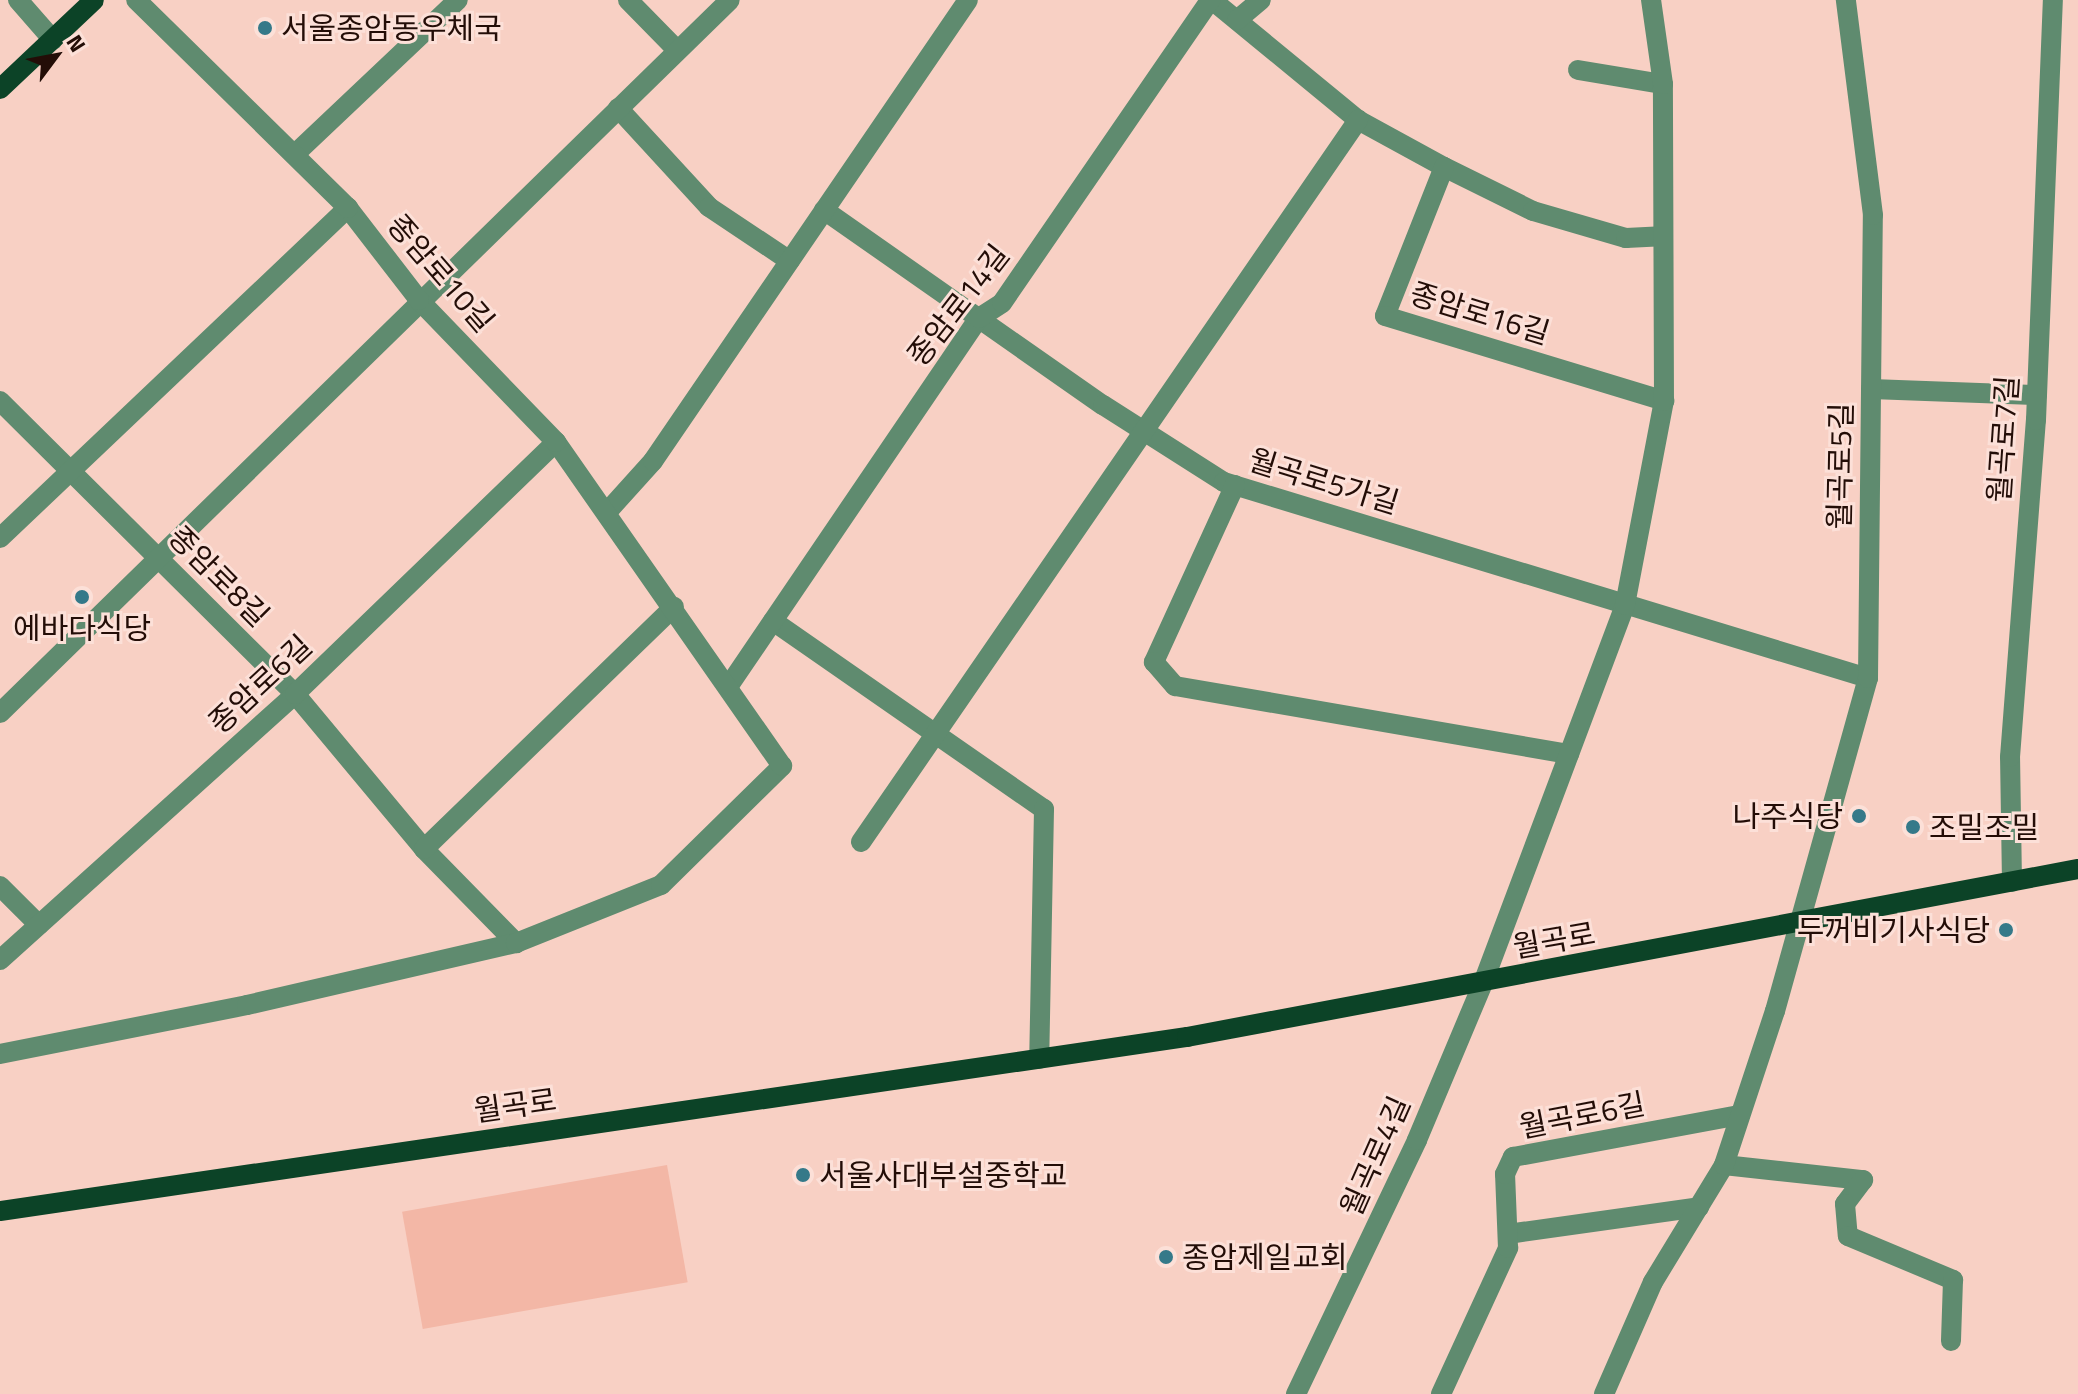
<!DOCTYPE html>
<meta charset="utf-8">
<style>
body{margin:0}
#map{position:relative;width:2078px;height:1394px;overflow:hidden;background:#f8d0c4;font-family:"Titillium Web","Noto Sans KR",sans-serif}
div>[style]{position:absolute}
.green>*{inset:0;background:#f3b7a6;transform-origin:0 0}
.minor>*{height:20px;margin:-10px;padding:0 10px;transform-origin:10px;border-radius:10px;background:#5f8b6f}
.primary>*{height:20px;margin:-10px;padding:0 10px;transform-origin:10px;border-radius:10px;background:#0c4327}
.dots>*{width:22px;height:22px;translate:-50% -50%;box-sizing:border-box;border:4px solid #fce0d8;border-radius:50%}
span{translate:-50% -50%;white-space:nowrap;text-align:center;line-height:1.15;-webkit-text-stroke:6px #fce0d8;paint-order:stroke}
.poi-label{font-size:30px;color:#230d07}
.left{translate:0 -50%;text-align:left}
.right{translate:-100% -50%;text-align:right}
.street-label{font-size:30px;color:#230d07}
.north{position:absolute;left:16px;top:16px;width:80px;height:80px;-webkit-text-stroke:6px #fce0d8;paint-order:stroke;rotate:58deg;font-size:22px;font-weight:700;line-height:32px;text-align:center;color:#230d07}
.north::after{content:'';display:block;margin:auto;width:28px;height:36px;background:#230d07;clip-path:polygon(50% 0,100% 100%,50% 72%,0 100%)}
</style>
<div id="map">
<div class="green">
<i style="left:667px;top:1165px;width:119px;height:269px;rotate:80deg"></i>
</div>
<div class="minor">
<i style="left:18px;top:0;width:53px;rotate:48.8deg"></i>
<i style="left:628px;top:0;width:70px;rotate:45.6deg"></i>
<i style="left:1212px;top:0;width:189px;rotate:39.4deg"></i>
<i style="left:1358px;top:120px;width:98px;rotate:28.7deg"></i>
<i style="left:1444px;top:167px;width:99px;rotate:26.3deg"></i>
<i style="left:1533px;top:211px;width:97px;rotate:16.2deg"></i>
<i style="left:1626px;top:238px;width:35px;rotate:-3deg"></i>
<i style="left:1237px;top:20px;width:31px;rotate:-40deg"></i>
<i style="left:1578px;top:70px;width:86px;rotate:9.4deg"></i>
<i style="left:618px;top:108px;width:134px;rotate:47.4deg"></i>
<i style="left:709px;top:207px;width:97px;rotate:33.7deg"></i>
<i style="left:295px;top:154px;width:224px;rotate:-43.4deg"></i>
<i style="left:1444px;top:167px;width:160px;rotate:111.6deg"></i>
<i style="left:1385px;top:316px;width:292px;rotate:16.9deg"></i>
<i style="left:824px;top:210px;width:340px;rotate:35deg"></i>
<i style="left:1103px;top:405px;width:143px;rotate:32.5deg"></i>
<i style="left:1224px;top:482px;width:673px;rotate:16.93deg"></i>
<i style="left:1871px;top:389px;width:166px;rotate:2.1deg"></i>
<i style="left:0;top:401px;width:416px;rotate:44.8deg"></i>
<i style="left:295px;top:694px;width:202px;rotate:50.2deg"></i>
<i style="left:424px;top:849px;width:132px;rotate:45.6deg"></i>
<i style="left:1235px;top:485px;width:195px;rotate:114.6deg"></i>
<i style="left:1154px;top:662px;width:32px;rotate:49deg"></i>
<i style="left:1175px;top:686px;width:400px;rotate:9.8deg"></i>
<i style="left:608px;top:511px;width:67px;rotate:-48deg"></i>
<i style="left:653px;top:461px;width:558px;rotate:-55.66deg"></i>
<i style="left:0;top:538px;width:480px;rotate:-43.5deg"></i>
<i style="left:773px;top:621px;width:330px;rotate:34.8deg"></i>
<i style="left:1044px;top:809px;width:250px;rotate:91.1deg"></i>
<i style="left:728px;top:687px;width:446px;rotate:-55.8deg"></i>
<i style="left:979px;top:318px;width:27px;rotate:-33deg"></i>
<i style="left:1002px;top:303px;width:368px;rotate:-55.5deg"></i>
<i style="left:0;top:713px;width:1020px;rotate:-44.33deg"></i>
<i style="left:861px;top:842px;width:877px;rotate:-55.46deg"></i>
<i style="left:424px;top:849px;width:348px;rotate:-44.1deg"></i>
<i style="left:2012px;top:882px;width:125px;rotate:-90.9deg"></i>
<i style="left:2010px;top:757px;width:338px;rotate:-85.6deg"></i>
<i style="left:2036px;top:420px;width:420px;rotate:-87.7deg"></i>
<i style="left:0;top:886px;width:55px;rotate:45deg"></i>
<i style="left:0;top:960px;width:397px;rotate:-42deg"></i>
<i style="left:295px;top:694px;width:363px;rotate:-44deg"></i>
<i style="left:0;top:1054px;width:252px;rotate:-11.2deg"></i>
<i style="left:247px;top:1005px;width:276px;rotate:-13deg"></i>
<i style="left:516px;top:943px;width:156px;rotate:-21.8deg"></i>
<i style="left:661px;top:885px;width:170px;rotate:-44.5deg"></i>
<i style="left:782px;top:766px;width:395px;rotate:-124.9deg"></i>
<i style="left:556px;top:442px;width:197px;rotate:-134deg"></i>
<i style="left:419px;top:300px;width:116px;rotate:-127.7deg"></i>
<i style="left:348px;top:208px;width:297px;rotate:-135.5deg"></i>
<i style="left:1724px;top:1165px;width:140px;rotate:6.2deg"></i>
<i style="left:1863px;top:1180px;width:30px;rotate:127deg"></i>
<i style="left:1845px;top:1204px;width:32px;rotate:85deg"></i>
<i style="left:1848px;top:1236px;width:114px;rotate:22.7deg"></i>
<i style="left:1953px;top:1280px;width:61px;rotate:91.9deg"></i>
<i style="left:1508px;top:1234px;width:193px;rotate:-8deg"></i>
<i style="left:1296px;top:1394px;width:281px;rotate:-64.5deg"></i>
<i style="left:1417px;top:1140px;width:170px;rotate:-67.2deg"></i>
<i style="left:1483px;top:983px;width:404px;rotate:-69.4deg"></i>
<i style="left:1625px;top:605px;width:208px;rotate:-79.2deg"></i>
<i style="left:1664px;top:401px;width:317px;rotate:-90.2deg"></i>
<i style="left:1663px;top:84px;width:85px;rotate:-98.1deg"></i>
<i style="left:1441px;top:1394px;width:161px;rotate:-65.3deg"></i>
<i style="left:1508px;top:1248px;width:74px;rotate:-92.3deg"></i>
<i style="left:1505px;top:1174px;width:19px;rotate:-65deg"></i>
<i style="left:1513px;top:1157px;width:231px;rotate:-10.5deg"></i>
<i style="left:1604px;top:1394px;width:122px;rotate:-66.4deg"></i>
<i style="left:1653px;top:1282px;width:137px;rotate:-58.7deg"></i>
<i style="left:1724px;top:1165px;width:162px;rotate:-71.7deg"></i>
<i style="left:1775px;top:1011px;width:346px;rotate:-74.4deg"></i>
<i style="left:1868px;top:678px;width:463px;rotate:-89.4deg"></i>
<i style="left:1873px;top:215px;width:217px;rotate:-97.2deg"></i>
</div>
<div class="primary">
<i style="left:0;top:89px;width:129px;rotate:-43.4deg"></i>
<i style="left:0;top:1211px;width:1200px;rotate:-8.34deg"></i>
<i style="left:1187px;top:1037px;width:907px;rotate:-10.68deg"></i>
</div>
<div class="dots">
<i style="left:265px;top:28px;background:#357989"></i>
<i style="left:82px;top:597px;background:#357989"></i>
<i style="left:1859px;top:816px;background:#357989"></i>
<i style="left:1913px;top:827px;background:#357989"></i>
<i style="left:2006px;top:930px;background:#357989"></i>
<i style="left:803px;top:1175px;background:#357989"></i>
<i style="left:1166px;top:1257px;background:#357989"></i>
</div>
<div class="poi-label">
<span class="left" style="left:281px;top:28px">서울종암동우체국</span>
<span style="left:82px;top:628px">에바다식당</span>
<span class="right" style="left:1843px;top:816px">나주식당</span>
<span class="left" style="left:1929px;top:827px">조밀조밀</span>
<span class="right" style="left:1990px;top:930px">두꺼비기사식당</span>
<span class="left" style="left:819px;top:1175px">서울사대부설중학교</span>
<span class="left" style="left:1182px;top:1257px">종암제일교회</span>
</div>
<div class="street-label">
<span style="left:441px;top:273px;rotate:49deg">종암로10길</span>
<span style="left:958px;top:305px;rotate:-52deg">종암로14길</span>
<span style="left:1480px;top:313px;rotate:17deg">종암로16길</span>
<span style="left:2003px;top:439px;rotate:-86deg">월곡로7길</span>
<span style="left:1840px;top:466px;rotate:-89deg">월곡로5길</span>
<span style="left:1324px;top:481px;rotate:17deg">월곡로5가길</span>
<span style="left:219px;top:576px;rotate:45deg">종암로8길</span>
<span style="left:260px;top:684px;rotate:-43deg">종암로6길</span>
<span style="left:1554px;top:940px;rotate:-10deg">월곡로</span>
<span style="left:515px;top:1105px;rotate:-8deg">월곡로</span>
<span style="left:1582px;top:1115px;rotate:-11deg">월곡로6길</span>
<span style="left:1375px;top:1156px;rotate:-66deg">월곡로4길</span>
</div>
<div class="north">N</div>
</div>
